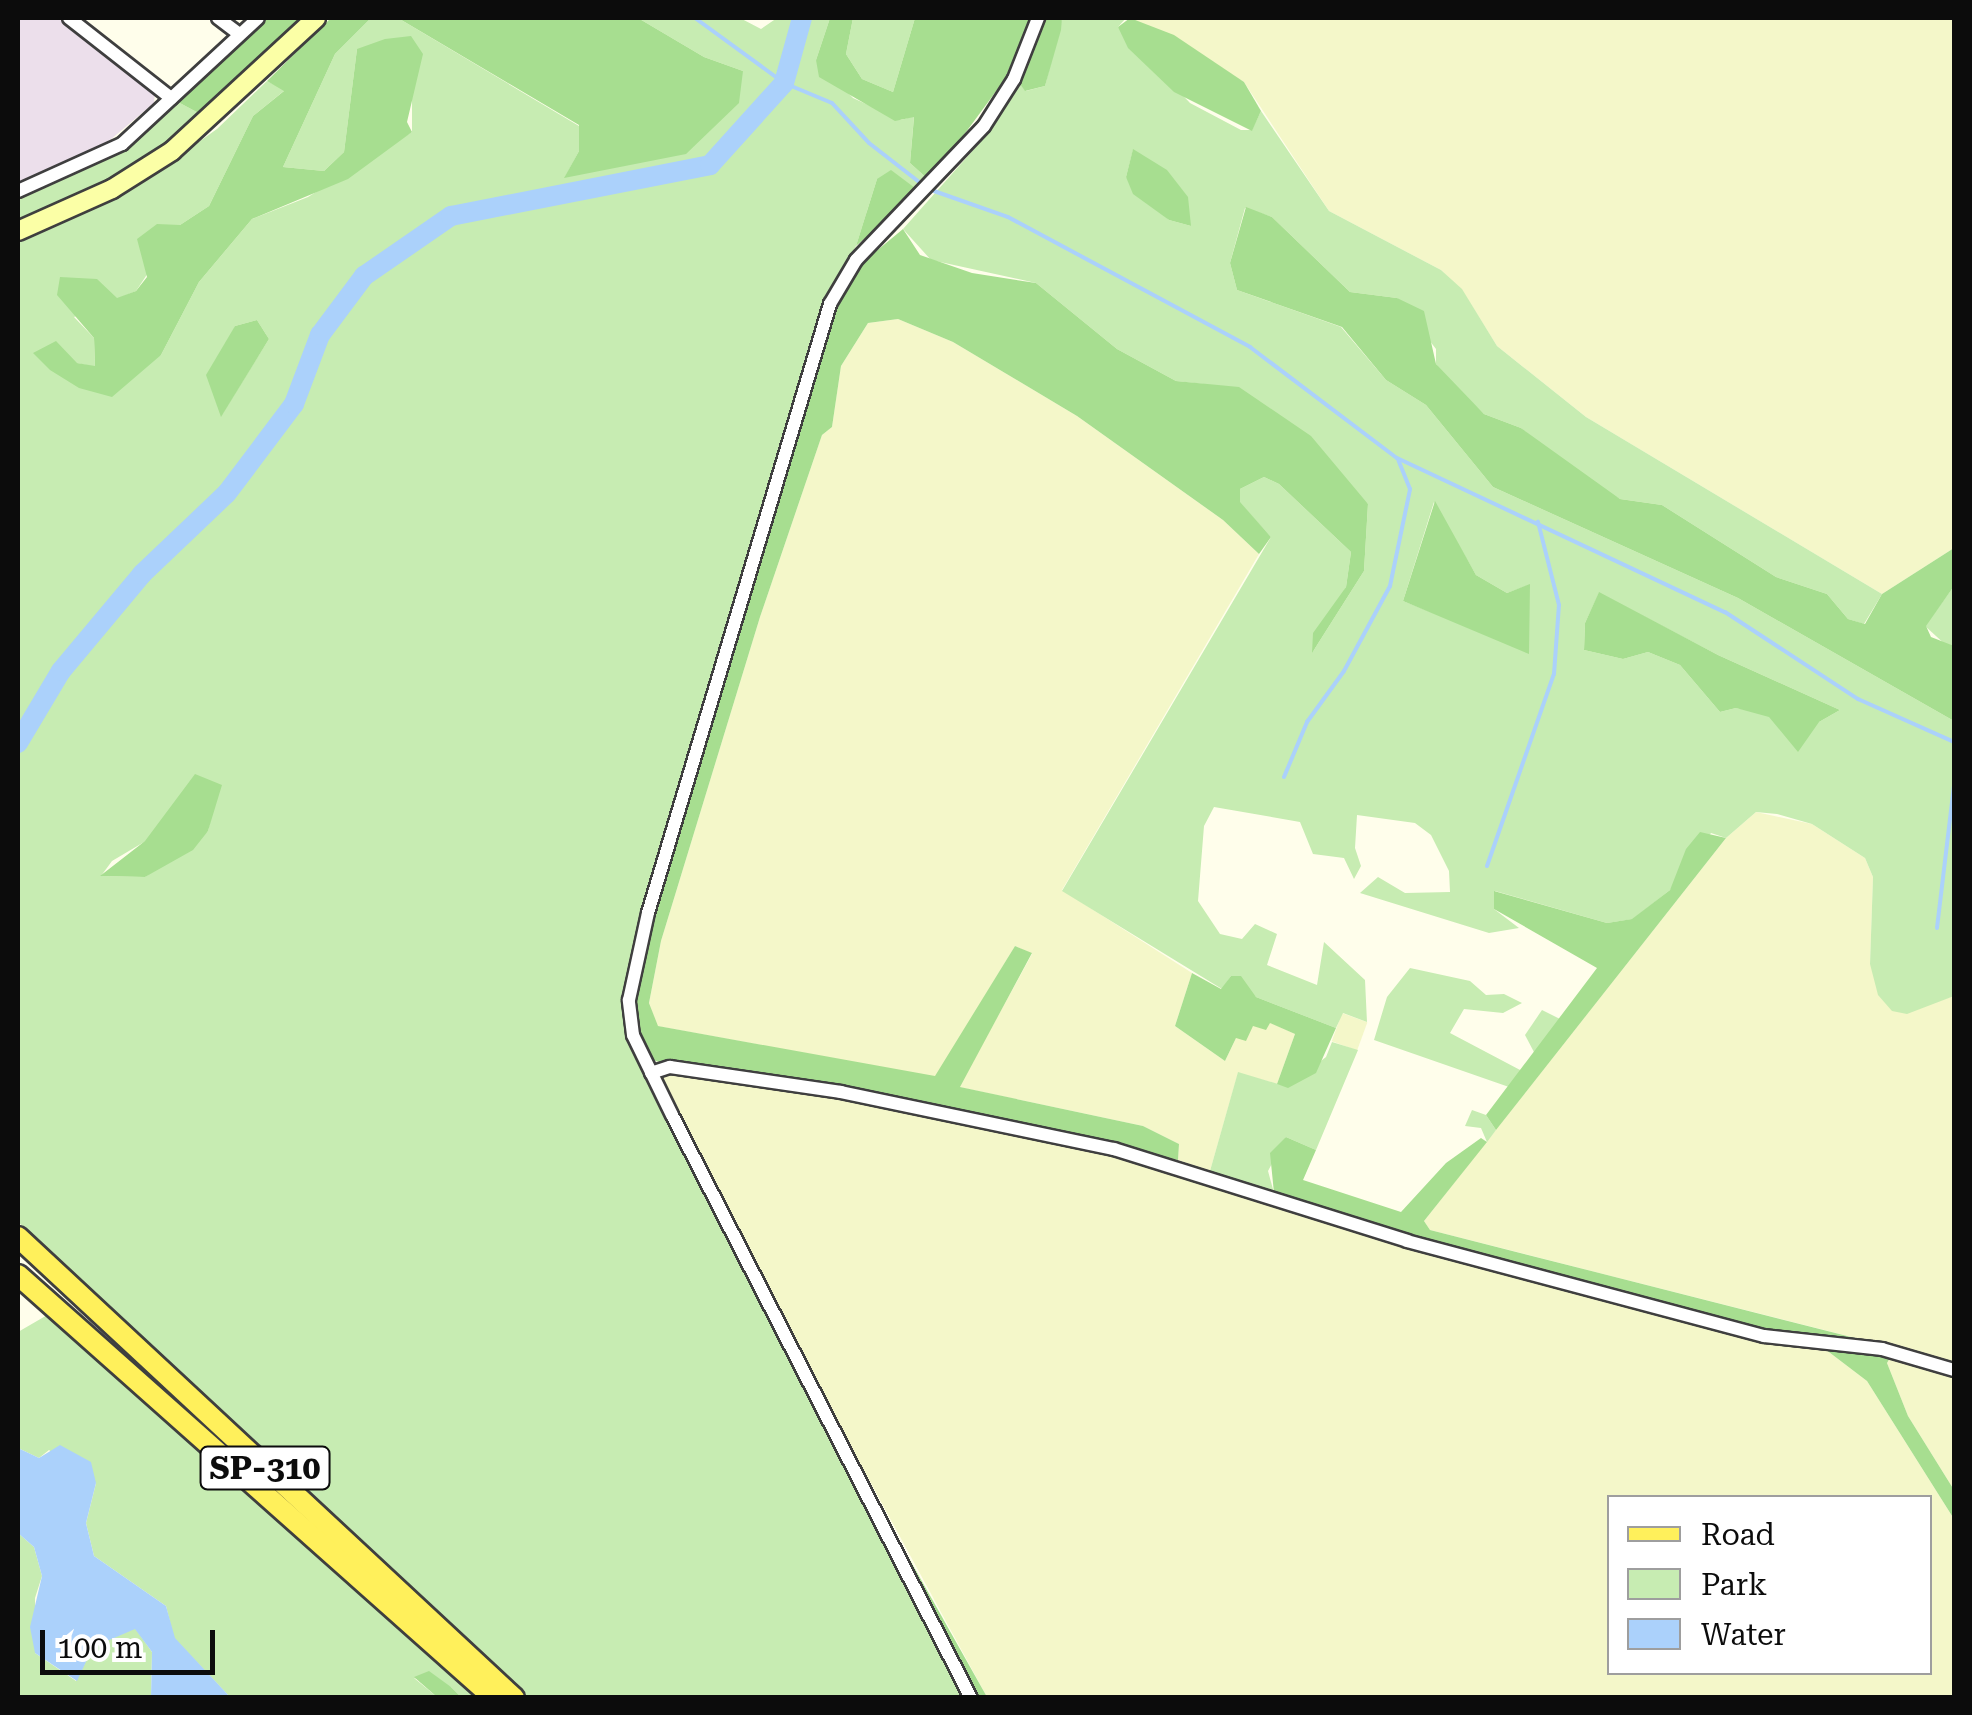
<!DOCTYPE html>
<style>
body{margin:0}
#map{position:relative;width:1972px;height:1715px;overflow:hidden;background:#fffeeb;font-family:"Roboto Serif",serif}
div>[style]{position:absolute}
.industrial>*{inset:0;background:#ecdfeb}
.farmland>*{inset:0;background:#f4f7c9;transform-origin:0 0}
.green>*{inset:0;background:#c7ecb2}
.forest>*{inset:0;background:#a7de90}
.water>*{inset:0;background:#abd1fb}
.stream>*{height:4px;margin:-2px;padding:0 2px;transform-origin:2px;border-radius:2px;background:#abd1fb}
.river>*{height:20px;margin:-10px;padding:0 10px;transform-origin:10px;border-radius:10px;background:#abd1fb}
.roads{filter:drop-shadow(2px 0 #3f3f3f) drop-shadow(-2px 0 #3f3f3f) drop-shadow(0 2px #3f3f3f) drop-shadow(0 -2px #3f3f3f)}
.minor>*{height:12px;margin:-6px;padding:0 6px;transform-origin:6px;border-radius:6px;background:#fff}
.secondary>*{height:18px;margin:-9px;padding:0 9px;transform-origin:9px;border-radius:9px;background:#fbffa6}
.primary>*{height:20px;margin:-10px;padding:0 10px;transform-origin:10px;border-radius:10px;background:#fff05b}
span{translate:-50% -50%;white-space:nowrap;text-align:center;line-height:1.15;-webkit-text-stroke:10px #fff;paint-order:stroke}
.shield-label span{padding:2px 8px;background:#fff;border:2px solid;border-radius:8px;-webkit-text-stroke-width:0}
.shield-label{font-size:32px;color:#0c0c0c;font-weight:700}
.frame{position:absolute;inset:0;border:20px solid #0c0c0c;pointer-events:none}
.legend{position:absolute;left:1607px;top:1495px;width:325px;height:180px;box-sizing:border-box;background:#fff;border:2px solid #9e9e9e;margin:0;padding:12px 18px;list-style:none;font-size:30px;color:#0c0c0c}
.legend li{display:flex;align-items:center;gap:20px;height:50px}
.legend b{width:50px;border:2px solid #9e9e9e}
.scale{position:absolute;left:40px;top:1630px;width:175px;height:45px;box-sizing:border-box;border:5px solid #0c0c0c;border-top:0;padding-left:12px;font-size:30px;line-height:35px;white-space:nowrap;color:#0c0c0c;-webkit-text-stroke:8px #fff;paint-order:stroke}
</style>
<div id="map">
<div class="industrial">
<i style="clip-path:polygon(18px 18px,58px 18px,155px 92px,154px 103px,110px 140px,18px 184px)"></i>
</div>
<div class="farmland">
<i style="clip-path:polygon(1130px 18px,1954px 18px,1954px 548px,1882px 594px,1586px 417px,1497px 346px,1462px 290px,1441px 270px,1329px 211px,1244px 82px)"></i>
<i style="clip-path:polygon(898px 319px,953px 342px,1077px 416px,1223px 520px,1259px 554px,1062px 890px,1192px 973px,1175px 1026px,1225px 1061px,1236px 1038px,1253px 1026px,1269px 1022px,1295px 1034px,1277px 1084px,1238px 1073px,1210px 1171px,1178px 1160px,1179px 1144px,1143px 1126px,959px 1087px,1032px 954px,1015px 946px,936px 1077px,657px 1026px,649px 1003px,661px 941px,760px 617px,822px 435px,832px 427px,841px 366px,868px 323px)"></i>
<i style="clip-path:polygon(1756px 812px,1812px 824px,1865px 858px,1873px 877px,1870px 964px,1935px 1002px,1954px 996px,1954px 1363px,1430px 1230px,1424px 1221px,1726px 838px)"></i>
<i style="left:1342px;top:1013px;width:27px;height:30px;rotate:20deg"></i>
<i style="clip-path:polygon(evenodd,671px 1072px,841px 1097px,1112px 1153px,1821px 1346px,1867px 1381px,1954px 1519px,1954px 1697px,987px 1697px,727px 1218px,659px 1080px,671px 1072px,1610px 1498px,1930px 1498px,1930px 1672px,1610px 1672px,1610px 1498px)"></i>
<i style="clip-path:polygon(1891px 1356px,1954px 1374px,1954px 1490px,1908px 1416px,1887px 1363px)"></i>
</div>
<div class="green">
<i style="clip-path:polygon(evenodd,371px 18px,398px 18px,579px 126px,579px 151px,565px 177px,743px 71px,704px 57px,638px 18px,740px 18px,761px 29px,777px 18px,830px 18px,816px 60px,853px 98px,901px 120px,914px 116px,910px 163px,930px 181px,919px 191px,877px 179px,856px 246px,822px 307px,621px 1002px,629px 1043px,645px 1075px,962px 1697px,522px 1697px,18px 1222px,18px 239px,145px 180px,217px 129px,267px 81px,285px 90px,253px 116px,209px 206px,180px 225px,136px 291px,74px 317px,94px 338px,95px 367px,77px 363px,79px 388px,161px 355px,199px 282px,252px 219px,308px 197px,412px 132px,412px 96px,357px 49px,344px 152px,324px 171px,283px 167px,335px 54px,371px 18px,257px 320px,269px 339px,221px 416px,235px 326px,257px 320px,371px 18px,215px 800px,208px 831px,145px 877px,101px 876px,112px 861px,215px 800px)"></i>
<i style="clip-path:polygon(853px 18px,915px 18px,893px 92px,862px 79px,846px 54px)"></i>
<i style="clip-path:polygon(evenodd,1062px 18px,1126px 18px,1118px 27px,1190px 103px,1241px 130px,1252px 130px,1261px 111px,1329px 211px,1441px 270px,1462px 289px,1497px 346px,1586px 417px,1882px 594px,1864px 624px,1848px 619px,1827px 594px,1776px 577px,1662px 505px,1620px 499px,1586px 481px,1521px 428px,1484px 414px,1446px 378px,1436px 364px,1436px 349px,1397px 298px,1350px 292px,1272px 217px,1245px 208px,1230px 263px,1237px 290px,1341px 327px,1386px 380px,1426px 405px,1493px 487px,1738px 598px,1954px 721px,1954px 996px,1907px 1014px,1892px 1011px,1878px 995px,1870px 964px,1873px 877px,1865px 858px,1812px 824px,1777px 814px,1756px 812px,1726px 838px,1711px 833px,1670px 890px,1633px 919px,1607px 923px,1495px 891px,1494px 909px,1519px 928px,1489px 933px,1360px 893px,1378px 877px,1405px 893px,1450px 892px,1449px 871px,1431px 835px,1415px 823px,1357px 815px,1355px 848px,1361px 866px,1354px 879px,1344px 858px,1313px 854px,1300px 822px,1214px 807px,1204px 826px,1198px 901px,1220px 934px,1242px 939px,1255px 924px,1277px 934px,1267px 965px,1317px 985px,1324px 942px,1365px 980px,1367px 1022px,1343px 1013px,1336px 1028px,1256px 997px,1231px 976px,1222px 989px,1062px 891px,1271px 537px,1239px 502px,1240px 489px,1264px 477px,1279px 484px,1351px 552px,1346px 587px,1312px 653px,1364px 571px,1368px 504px,1204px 384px,1176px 381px,1117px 349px,1036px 283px,931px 260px,903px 229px,991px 130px,1020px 84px,1026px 91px,1045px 86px,1062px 18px,1133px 150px,1191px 226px,1169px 220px,1126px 177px,1133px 150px,1062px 18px,1434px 502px,1476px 575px,1507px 593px,1529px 585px,1511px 644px,1403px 601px,1434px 502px,1062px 18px,1599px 593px,1718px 655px,1840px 710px,1819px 722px,1736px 708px,1720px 712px,1680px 665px,1648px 652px,1623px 659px,1584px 650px,1585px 623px,1599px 593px)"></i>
<i style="clip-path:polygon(176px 101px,206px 117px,110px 183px,18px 222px,18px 196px,63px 177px)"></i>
<i style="clip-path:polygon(1954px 586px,1954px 646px,1948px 647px,1925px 626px)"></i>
<i style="clip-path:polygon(1410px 968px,1470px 981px,1486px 995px,1504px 994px,1522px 1003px,1503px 1013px,1464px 1009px,1450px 1033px,1522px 1071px,1509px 1087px,1374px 1040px,1387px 997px)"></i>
<i style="clip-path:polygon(1542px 1010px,1562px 1020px,1535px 1054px,1525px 1035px)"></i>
<i style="clip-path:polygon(1332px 1042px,1358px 1050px,1316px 1150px,1286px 1137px,1268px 1171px,1274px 1193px,1210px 1171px,1238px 1072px,1288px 1087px,1326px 1057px)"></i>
<i style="clip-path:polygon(1472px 1110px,1486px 1115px,1496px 1130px,1487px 1142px,1481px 1128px,1465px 1126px)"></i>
<i style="clip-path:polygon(49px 1314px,480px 1697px,461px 1697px,451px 1687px,414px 1678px,437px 1697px,230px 1697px,174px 1638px,166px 1606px,94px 1556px,86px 1523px,96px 1483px,49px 1450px,39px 1458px,18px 1448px,18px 1332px)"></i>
<i style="clip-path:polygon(18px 1533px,34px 1547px,42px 1576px,35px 1598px,35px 1653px,76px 1681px,93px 1647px,135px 1628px,152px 1652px,151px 1697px,18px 1697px)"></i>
</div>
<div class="forest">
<i style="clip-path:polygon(268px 18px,307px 18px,206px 117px,176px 101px)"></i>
<i style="clip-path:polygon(331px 18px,371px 18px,335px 54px,283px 167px,324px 171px,344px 152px,357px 49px,385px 39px,411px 36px,423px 54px,407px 122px,412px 132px,348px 179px,252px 219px,199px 282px,161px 355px,112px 397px,79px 388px,50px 370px,33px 353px,56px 341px,77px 363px,95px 366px,94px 338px,57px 295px,60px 277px,97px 279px,117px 298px,136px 291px,147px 277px,137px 239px,157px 224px,180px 225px,209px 206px,253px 116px,284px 91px,267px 81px)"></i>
<i style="clip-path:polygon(398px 18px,638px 18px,704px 57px,743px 71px,739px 103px,686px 154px,564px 178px,579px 151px,579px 125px)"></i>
<i style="clip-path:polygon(830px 18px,853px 18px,846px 54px,862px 79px,893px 92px,915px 18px,1030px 18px,1005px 79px,930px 181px,910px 163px,914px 117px,895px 121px,819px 77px,816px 60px)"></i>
<i style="clip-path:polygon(1044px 18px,1062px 18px,1061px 30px,1045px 86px,1025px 91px,1020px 84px)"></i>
<i style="clip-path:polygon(1130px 18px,1174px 35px,1244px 82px,1261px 111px,1252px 131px,1174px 92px,1128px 48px,1118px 27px)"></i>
<i style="clip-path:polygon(1133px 149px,1167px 170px,1188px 197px,1191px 226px,1169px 220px,1133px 194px,1126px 177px)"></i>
<i style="clip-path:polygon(891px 170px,919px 191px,856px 246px,877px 179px)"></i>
<i style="clip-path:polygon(1246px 207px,1272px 217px,1350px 292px,1397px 298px,1424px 311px,1436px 364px,1484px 414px,1521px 428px,1620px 499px,1662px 505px,1776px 577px,1827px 594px,1848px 619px,1865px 624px,1882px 594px,1954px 548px,1954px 586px,1926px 626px,1931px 637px,1954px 646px,1954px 721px,1738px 598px,1493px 487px,1426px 405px,1386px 380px,1342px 327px,1237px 290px,1230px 263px)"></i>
<i style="clip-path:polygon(903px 229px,920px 255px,972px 273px,1036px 283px,1117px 349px,1176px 381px,1239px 387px,1311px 436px,1368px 504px,1364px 571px,1312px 653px,1313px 633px,1346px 587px,1351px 552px,1279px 484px,1264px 477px,1240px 489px,1240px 502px,1271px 537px,1259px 554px,1223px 520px,1077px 416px,953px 342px,898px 319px,868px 323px,841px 366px,832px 427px,822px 435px,760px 617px,661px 941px,649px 1003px,658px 1026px,935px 1076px,1015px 946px,1032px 953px,960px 1087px,1143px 1126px,1179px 1144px,1178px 1160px,662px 1063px,653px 1060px,641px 1036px,635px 999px,640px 966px,834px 304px,862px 263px)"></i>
<i style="clip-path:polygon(257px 320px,269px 339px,221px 417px,206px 375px,235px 326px)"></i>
<i style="clip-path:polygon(1435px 501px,1476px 575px,1507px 593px,1530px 584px,1529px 654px,1403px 601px)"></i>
<i style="clip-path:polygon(1599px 592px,1718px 655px,1840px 710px,1819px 722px,1798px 752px,1769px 717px,1736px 708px,1720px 712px,1680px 665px,1648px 652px,1623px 659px,1584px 650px,1585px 623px)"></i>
<i style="clip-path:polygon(195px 774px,222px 785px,208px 831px,193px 850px,145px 877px,100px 876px,145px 841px)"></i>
<i style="clip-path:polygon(1700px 832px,1726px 838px,1496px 1130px,1486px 1115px,1597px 968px,1494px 909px,1494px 891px,1607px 923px,1632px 919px,1670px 890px,1686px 849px)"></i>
<i style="clip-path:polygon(1192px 973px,1221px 989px,1231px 976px,1241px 976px,1256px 997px,1336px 1028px,1316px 1073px,1288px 1088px,1277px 1084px,1295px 1034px,1270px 1023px,1266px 1030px,1253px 1026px,1246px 1041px,1236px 1038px,1225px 1061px,1175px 1026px)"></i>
<i style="clip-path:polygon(1286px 1137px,1316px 1150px,1303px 1180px,1401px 1212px,1446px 1163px,1481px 1138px,1487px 1142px,1424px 1221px,1430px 1230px,1859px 1339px,1765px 1329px,1408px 1237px,1274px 1193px,1270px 1153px)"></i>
<i style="clip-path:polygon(1821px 1346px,1891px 1356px,1887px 1363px,1908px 1416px,1954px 1490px,1954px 1519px,1867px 1381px)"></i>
<i style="clip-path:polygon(901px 1544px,987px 1697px,979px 1697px)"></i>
<i style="clip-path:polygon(429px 1671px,451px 1687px,461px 1697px,437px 1697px,414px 1677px)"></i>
</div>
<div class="water">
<i style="clip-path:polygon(60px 1445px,91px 1462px,96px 1483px,86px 1523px,94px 1556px,166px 1606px,175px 1638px,230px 1697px,151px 1697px,152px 1652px,135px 1629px,93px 1647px,77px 1681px,35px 1653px,30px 1627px,42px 1576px,34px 1547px,18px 1533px,18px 1448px,39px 1458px)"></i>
</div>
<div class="stream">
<i style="left:695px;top:18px;width:110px;rotate:36.1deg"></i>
<i style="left:784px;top:83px;width:52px;rotate:22.6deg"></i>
<i style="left:832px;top:103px;width:54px;rotate:47.2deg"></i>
<i style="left:869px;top:143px;width:68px;rotate:37.9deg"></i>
<i style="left:934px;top:191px;width:78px;rotate:19.4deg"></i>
<i style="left:1008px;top:217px;width:275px;rotate:28.2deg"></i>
<i style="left:1250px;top:347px;width:184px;rotate:37.1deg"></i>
<i style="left:1397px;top:458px;width:362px;rotate:25.2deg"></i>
<i style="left:1725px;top:612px;width:159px;rotate:33.2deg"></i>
<i style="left:1858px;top:699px;width:105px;rotate:24.1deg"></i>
<i style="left:1284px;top:777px;width:60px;rotate:-67.3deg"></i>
<i style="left:1307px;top:722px;width:63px;rotate:-54deg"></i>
<i style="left:1344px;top:671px;width:97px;rotate:-61.6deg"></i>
<i style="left:1390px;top:586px;width:99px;rotate:-78.3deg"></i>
<i style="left:1410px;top:489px;width:31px;rotate:-112deg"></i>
<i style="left:1487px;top:866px;width:203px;rotate:-70.8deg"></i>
<i style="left:1554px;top:674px;width:69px;rotate:-85.9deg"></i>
<i style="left:1559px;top:605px;width:86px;rotate:-104.2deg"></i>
<i style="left:1937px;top:928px;width:144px;rotate:-83.2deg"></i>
</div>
<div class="river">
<i style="left:18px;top:743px;width:84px;rotate:-59.2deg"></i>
<i style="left:61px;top:671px;width:126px;rotate:-50.1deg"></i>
<i style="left:142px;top:574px;width:117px;rotate:-43.6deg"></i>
<i style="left:227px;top:493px;width:111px;rotate:-53deg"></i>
<i style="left:294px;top:404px;width:74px;rotate:-69.4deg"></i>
<i style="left:320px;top:335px;width:74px;rotate:-53.3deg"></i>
<i style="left:364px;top:276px;width:106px;rotate:-34.6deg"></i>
<i style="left:451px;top:216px;width:264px;rotate:-11.1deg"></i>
<i style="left:710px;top:165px;width:110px;rotate:-47.9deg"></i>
<i style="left:784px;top:83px;width:67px;rotate:-74.5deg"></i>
</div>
<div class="roads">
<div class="minor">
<i style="left:69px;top:18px;width:130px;rotate:38.1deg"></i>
<i style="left:218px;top:18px;width:26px;rotate:37deg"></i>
<i style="left:18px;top:191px;width:114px;rotate:-24.3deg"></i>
<i style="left:122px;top:144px;width:185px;rotate:-42.8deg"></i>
<i style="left:651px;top:1073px;width:20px;rotate:-18deg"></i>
<i style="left:670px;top:1067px;width:173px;rotate:8.3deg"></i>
<i style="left:841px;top:1092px;width:279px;rotate:11.8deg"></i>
<i style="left:1114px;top:1149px;width:307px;rotate:17.4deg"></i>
<i style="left:1407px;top:1241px;width:369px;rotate:14.9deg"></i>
<i style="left:1764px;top:1336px;width:119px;rotate:6.3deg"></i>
<i style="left:1882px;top:1349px;width:75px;rotate:16.3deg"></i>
<i style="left:971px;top:1698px;width:655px;rotate:-117.15deg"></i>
<i style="left:672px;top:1115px;width:89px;rotate:-116deg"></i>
<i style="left:633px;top:1035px;width:35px;rotate:-97deg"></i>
<i style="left:629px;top:1000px;width:89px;rotate:-77.7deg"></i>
<i style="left:648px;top:913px;width:636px;rotate:-73.36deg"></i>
<i style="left:830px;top:304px;width:51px;rotate:-59.4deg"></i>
<i style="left:856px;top:260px;width:185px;rotate:-46.3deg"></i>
<i style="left:984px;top:126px;width:56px;rotate:-57.4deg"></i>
<i style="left:1014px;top:79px;width:66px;rotate:-68.5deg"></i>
</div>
<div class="secondary">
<i style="left:18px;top:231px;width:103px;rotate:-24.1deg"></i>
<i style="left:112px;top:189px;width:71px;rotate:-32.3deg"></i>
<i style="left:172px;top:151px;width:196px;rotate:-42.7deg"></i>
</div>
<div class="primary">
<i style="left:18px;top:1237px;width:677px;rotate:42.91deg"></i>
<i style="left:18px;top:1275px;width:637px;rotate:41.63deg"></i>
</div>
</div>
<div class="shield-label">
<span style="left:265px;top:1468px">SP-310</span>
</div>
<div class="frame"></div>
<ul class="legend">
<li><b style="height:12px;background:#fff05b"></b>Road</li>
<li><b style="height:28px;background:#c7ecb2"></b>Park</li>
<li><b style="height:28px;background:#abd1fb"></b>Water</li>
</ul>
<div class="scale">100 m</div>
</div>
